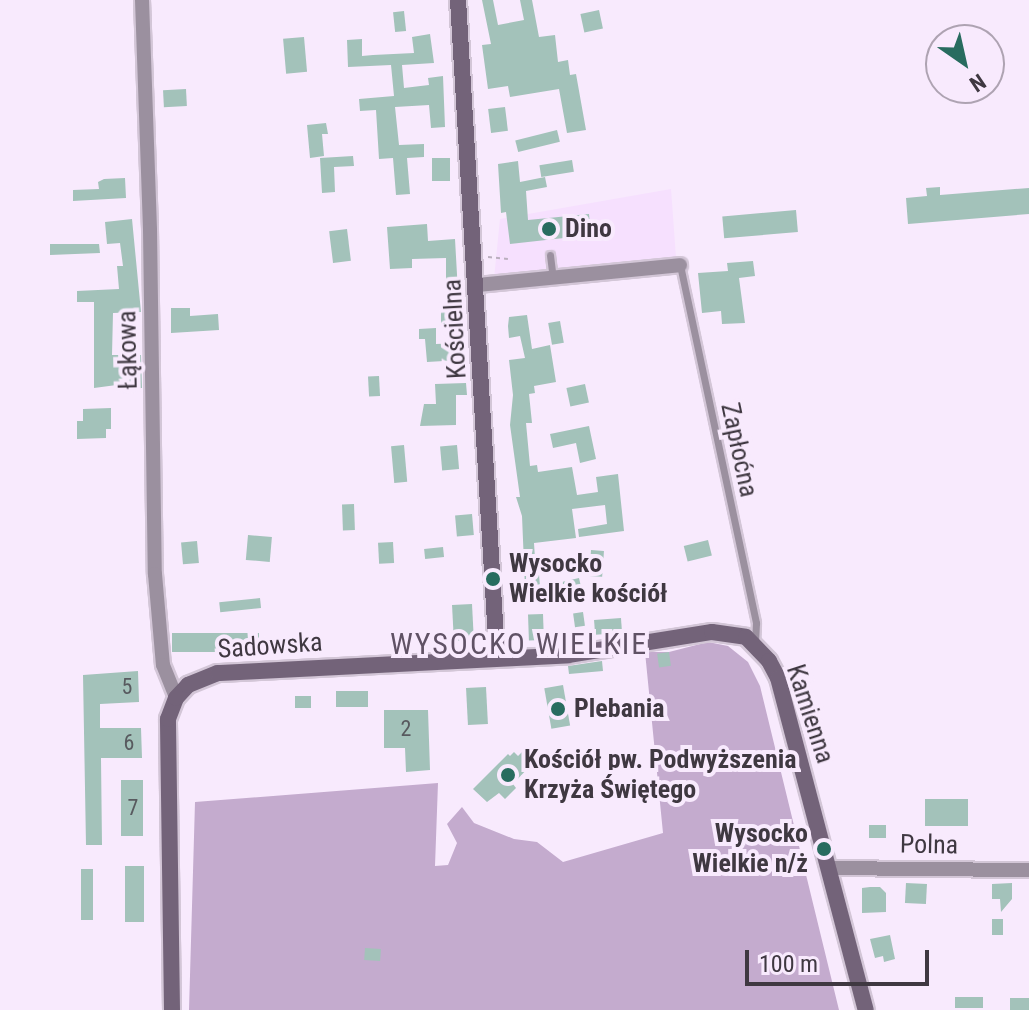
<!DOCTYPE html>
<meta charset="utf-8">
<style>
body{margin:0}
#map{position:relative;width:1029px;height:1010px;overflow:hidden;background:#f8eafd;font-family:"Roboto Condensed",sans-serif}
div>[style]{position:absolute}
.built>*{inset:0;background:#f6e0fe}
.forest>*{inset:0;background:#c4abce}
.building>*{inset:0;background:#a3c2ba;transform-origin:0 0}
.path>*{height:2px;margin-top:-1px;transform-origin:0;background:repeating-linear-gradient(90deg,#baafbe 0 4px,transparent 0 8px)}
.roads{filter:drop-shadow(2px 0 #d3c6d7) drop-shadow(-2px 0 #d3c6d7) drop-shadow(0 2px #d3c6d7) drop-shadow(0 -2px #d3c6d7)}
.lane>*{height:7px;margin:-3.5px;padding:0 3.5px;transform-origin:3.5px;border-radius:3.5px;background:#9b909f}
.street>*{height:14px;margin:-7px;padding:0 7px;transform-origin:7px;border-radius:7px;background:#9b909f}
.secondary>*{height:16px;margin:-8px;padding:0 8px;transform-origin:8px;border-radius:8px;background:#736379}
.dots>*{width:22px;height:22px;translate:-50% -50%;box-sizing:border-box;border:4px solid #f8eafd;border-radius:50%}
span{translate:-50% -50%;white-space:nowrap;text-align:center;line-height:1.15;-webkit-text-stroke:8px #f8eafd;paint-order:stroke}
.number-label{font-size:22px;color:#585a5f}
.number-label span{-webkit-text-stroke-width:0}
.poi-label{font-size:26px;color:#3f3841;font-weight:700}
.left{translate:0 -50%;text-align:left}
.right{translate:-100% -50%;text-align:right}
.street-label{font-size:26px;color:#3f3841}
.quarter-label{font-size:30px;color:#605265;letter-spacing:2px}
.north{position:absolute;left:925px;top:24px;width:80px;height:80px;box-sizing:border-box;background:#f8eafd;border:2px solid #aea3b2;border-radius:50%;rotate:146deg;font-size:22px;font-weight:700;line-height:32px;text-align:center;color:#3f3841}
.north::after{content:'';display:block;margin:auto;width:28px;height:36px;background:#286c5f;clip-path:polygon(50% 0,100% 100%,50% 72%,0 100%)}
.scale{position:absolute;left:745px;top:950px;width:184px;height:36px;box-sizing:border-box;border:4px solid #3f3841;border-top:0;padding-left:10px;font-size:24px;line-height:28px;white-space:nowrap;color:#3f3841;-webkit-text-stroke:6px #f8eafd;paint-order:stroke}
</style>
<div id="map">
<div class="built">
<i style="clip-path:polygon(671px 189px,676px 258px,494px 279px,500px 219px)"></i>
</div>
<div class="forest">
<i style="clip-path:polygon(708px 642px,728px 646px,748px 662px,760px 686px,839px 1010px,189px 1010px,195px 802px,438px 783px,435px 866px,448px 865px,457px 843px,447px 824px,462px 807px,474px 823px,514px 839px,537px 842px,563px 862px,663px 833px,645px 652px,669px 652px)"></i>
</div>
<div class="building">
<i style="clip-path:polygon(482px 0,493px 0,498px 25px,524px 20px,520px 0,532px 0,539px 37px,555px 35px,558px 62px,568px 60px,570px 75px,576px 74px,586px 130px,567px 133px,559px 89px,510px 97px,508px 86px,488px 89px,482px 45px,491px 44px)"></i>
<i style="left:599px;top:10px;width:19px;height:19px;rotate:78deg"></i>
<i style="left:404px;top:11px;width:20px;height:11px;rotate:84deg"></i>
<i style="clip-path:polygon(430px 34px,434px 63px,402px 65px,404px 88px,429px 85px,428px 78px,443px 76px,445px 127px,431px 128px,429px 105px,395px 107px,399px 145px,424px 144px,424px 157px,407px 158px,410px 194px,396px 195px,393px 158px,379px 159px,376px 110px,360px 111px,359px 99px,394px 96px,391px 65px,348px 67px,347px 40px,362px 39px,362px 56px,373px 55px,414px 53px,412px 37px)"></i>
<i style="left:304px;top:37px;width:35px;height:21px;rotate:85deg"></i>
<i style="left:186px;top:89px;width:17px;height:23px;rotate:87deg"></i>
<i style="left:505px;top:107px;width:24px;height:17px;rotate:83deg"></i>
<i style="clip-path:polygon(326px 123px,328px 134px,322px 134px,324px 156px,310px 158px,307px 125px)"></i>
<i style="left:557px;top:130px;width:12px;height:43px;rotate:76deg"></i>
<i style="clip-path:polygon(353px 156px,354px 166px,334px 167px,335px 192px,322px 193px,320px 158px)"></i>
<i style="left:432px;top:158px;width:18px;height:23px"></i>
<i style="left:572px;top:160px;width:12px;height:33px;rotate:81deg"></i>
<i style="clip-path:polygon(518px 161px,520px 182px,545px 177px,547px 187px,526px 191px,528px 220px,589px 214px,591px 235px,510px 244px,506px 212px,501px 213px,498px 164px)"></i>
<i style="clip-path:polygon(125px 178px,126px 198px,73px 201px,73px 190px,99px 189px,98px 182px,104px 179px)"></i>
<i style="clip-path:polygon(940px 187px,940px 195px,1029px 188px,1029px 214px,908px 224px,906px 198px,927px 196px,926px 188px)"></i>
<i style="left:796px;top:210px;width:22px;height:74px;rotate:85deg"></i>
<i style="clip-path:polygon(132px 219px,141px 312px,113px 313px,112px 355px,141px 355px,142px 388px,125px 389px,124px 384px,94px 388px,94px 302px,77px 302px,77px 291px,119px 289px,117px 266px,123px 266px,120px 243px,107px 244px,105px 222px)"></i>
<i style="clip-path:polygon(427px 224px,428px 241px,455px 239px,458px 292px,446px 292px,446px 258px,412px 259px,412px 268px,390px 269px,387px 227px)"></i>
<i style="left:347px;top:229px;width:32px;height:18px;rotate:83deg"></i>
<i style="clip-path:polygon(50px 244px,99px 244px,100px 253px,50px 255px)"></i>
<i style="clip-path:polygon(753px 261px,755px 276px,739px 278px,745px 323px,722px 324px,721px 311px,702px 313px,698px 273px,728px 271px,727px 263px)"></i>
<i style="clip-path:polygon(171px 308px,190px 308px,190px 316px,218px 314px,219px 330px,171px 333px)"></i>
<i style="left:460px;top:312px;width:12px;height:19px;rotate:90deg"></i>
<i style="clip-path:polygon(527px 315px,532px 349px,550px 345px,556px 382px,534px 386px,535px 393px,529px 394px,532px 423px,526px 423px,530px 466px,537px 465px,538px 472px,572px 467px,577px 495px,598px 492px,596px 477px,618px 474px,624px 531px,579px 537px,578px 529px,607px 524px,605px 505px,572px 509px,576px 538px,534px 543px,536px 574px,539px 574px,540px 587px,525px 588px,522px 516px,516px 497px,520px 497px,510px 425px,513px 395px,509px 360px,525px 358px,520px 336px,509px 338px,508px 326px,509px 317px)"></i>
<i style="left:560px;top:321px;width:22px;height:12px;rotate:80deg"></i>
<i style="clip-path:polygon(436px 328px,436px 344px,460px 343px,461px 360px,427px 362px,425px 339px,419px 339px,419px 329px)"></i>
<i style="left:379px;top:376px;width:20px;height:11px;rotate:87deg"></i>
<i style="clip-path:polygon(466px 383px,467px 395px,456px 395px,456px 425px,420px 426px,424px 404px,436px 404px,435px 384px)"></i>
<i style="left:585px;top:384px;width:19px;height:19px;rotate:78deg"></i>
<i style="clip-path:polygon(111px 408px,111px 429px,106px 429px,106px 438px,77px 439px,77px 421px,83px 421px,83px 409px)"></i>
<i style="clip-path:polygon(589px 426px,596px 459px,580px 463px,576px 443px,553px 448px,550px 434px)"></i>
<i style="left:404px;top:445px;width:37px;height:13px;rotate:85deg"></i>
<i style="left:457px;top:445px;width:24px;height:17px;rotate:85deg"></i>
<i style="left:354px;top:504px;width:26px;height:12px;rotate:88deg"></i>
<i style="left:472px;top:514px;width:21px;height:17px;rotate:85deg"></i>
<i style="left:248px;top:535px;width:24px;height:25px;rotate:5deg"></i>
<i style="left:708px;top:540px;width:16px;height:25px;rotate:76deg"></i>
<i style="left:197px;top:541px;width:22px;height:16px;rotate:85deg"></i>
<i style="left:393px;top:542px;width:21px;height:15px;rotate:87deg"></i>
<i style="left:443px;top:547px;width:10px;height:19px;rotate:84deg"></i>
<i style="left:591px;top:550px;width:13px;height:26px;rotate:4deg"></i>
<i style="left:579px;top:578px;width:9px;height:32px;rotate:77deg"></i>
<i style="left:260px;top:598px;width:10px;height:41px;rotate:84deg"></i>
<i style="left:472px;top:604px;width:36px;height:20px;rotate:87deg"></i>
<i style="left:583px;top:612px;width:14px;height:10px;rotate:82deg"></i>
<i style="left:543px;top:614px;width:26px;height:15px;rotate:88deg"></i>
<i style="left:621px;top:618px;width:15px;height:27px;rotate:86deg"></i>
<i style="left:259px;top:633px;width:19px;height:87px;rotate:90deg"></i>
<i style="left:669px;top:652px;width:14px;height:12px;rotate:82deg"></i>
<i style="clip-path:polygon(602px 661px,603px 671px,569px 674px,568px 666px)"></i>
<i style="clip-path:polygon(138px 671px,139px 702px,100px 704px,100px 728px,141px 728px,142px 758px,101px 758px,102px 845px,86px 845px,83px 675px)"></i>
<i style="left:563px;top:685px;width:41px;height:19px;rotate:80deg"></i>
<i style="left:486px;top:687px;width:37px;height:20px;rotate:87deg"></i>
<i style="left:336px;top:691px;width:32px;height:16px"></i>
<i style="left:295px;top:696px;width:16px;height:12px"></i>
<i style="clip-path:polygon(384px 710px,428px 710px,430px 770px,406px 772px,405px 748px,384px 748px)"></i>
<i style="clip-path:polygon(524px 750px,531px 757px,525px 763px,529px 767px,513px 784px,516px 788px,505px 799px,499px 793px,487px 802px,473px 789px,508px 754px,510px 756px,514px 752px,518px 756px)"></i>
<i style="left:121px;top:780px;width:22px;height:56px"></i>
<i style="left:968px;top:799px;width:27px;height:43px;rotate:90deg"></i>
<i style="left:869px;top:825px;width:17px;height:13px"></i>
<i style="left:125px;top:866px;width:19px;height:56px"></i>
<i style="left:81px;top:869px;width:12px;height:51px"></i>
<i style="left:906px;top:883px;width:21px;height:20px;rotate:3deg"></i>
<i style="clip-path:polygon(1012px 883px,1012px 899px,1001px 912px,1000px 899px,992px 899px,992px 884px)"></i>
<i style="clip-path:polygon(870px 887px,880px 887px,886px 893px,886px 912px,862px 913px,862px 888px)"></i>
<i style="left:992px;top:919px;width:11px;height:16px"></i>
<i style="clip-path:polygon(890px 935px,895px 959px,884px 962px,883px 956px,875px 958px,870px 939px)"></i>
<i style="left:365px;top:948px;width:16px;height:12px;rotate:4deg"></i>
<i style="left:955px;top:997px;width:28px;height:11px"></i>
<i style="left:1010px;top:998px;width:19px;height:12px"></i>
</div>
<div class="path">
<i style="left:488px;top:257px;width:20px;rotate:6deg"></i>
</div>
<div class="roads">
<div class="lane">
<i style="left:550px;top:255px;width:23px;rotate:83deg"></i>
<i style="left:680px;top:265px;width:366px;rotate:78deg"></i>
<i style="left:756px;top:623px;width:20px;rotate:93deg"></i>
</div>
<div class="street">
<i style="left:142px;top:0;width:230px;rotate:88deg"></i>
<i style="left:150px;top:230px;width:344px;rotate:89.2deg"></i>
<i style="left:155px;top:574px;width:91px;rotate:85deg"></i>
<i style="left:163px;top:665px;width:35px;rotate:68deg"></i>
<i style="left:477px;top:285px;width:204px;rotate:-5.6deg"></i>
<i style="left:829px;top:868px;width:200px;rotate:0.6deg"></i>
</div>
<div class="secondary">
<i style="left:458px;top:0;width:657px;rotate:86.6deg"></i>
<i style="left:172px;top:1010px;width:291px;rotate:-90.8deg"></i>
<i style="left:168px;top:719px;width:22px;rotate:-69deg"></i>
<i style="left:176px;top:698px;width:18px;rotate:-47deg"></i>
<i style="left:188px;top:685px;width:32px;rotate:-22deg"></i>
<i style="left:218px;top:673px;width:350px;rotate:-2.9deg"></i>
<i style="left:568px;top:655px;width:146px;rotate:-9.1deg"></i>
<i style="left:712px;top:632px;width:34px;rotate:8deg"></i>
<i style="left:746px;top:637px;width:33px;rotate:46deg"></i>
<i style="left:769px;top:661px;width:19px;rotate:62deg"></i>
<i style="left:778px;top:678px;width:343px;rotate:75.2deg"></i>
</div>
</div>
<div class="dots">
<i style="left:549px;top:229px;background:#286c5f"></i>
<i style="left:493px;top:579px;background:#286c5f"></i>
<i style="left:558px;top:709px;background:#286c5f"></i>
<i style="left:508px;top:775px;background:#286c5f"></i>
<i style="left:824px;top:849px;background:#286c5f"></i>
</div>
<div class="number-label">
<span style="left:127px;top:687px">5</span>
<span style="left:406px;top:729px">2</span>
<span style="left:129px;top:743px">6</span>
<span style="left:133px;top:808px">7</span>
</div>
<div class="poi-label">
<span class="left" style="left:565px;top:229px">Dino</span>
<span class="left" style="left:509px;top:579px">Wysocko<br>Wielkie kościół</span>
<span class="left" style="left:574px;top:709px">Plebania</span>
<span class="left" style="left:524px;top:775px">Kościół pw. Podwyższenia<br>Krzyża Świętego</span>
<span class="right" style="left:808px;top:849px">Wysocko<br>Wielkie n/ż</span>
</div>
<div class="street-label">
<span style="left:455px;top:329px;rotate:-93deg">Kościelna</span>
<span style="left:128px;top:350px;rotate:-91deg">Łąkowa</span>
<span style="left:739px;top:450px;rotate:78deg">Zapłoćna</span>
<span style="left:270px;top:646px;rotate:-4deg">Sadowska</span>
<span style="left:810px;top:714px;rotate:72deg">Kamienna</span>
<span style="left:929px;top:845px;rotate:1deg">Polna</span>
</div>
<div class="quarter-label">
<span style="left:519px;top:644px">WYSOCKO WIELKIE</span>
</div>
<div class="north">N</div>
<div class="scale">100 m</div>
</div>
